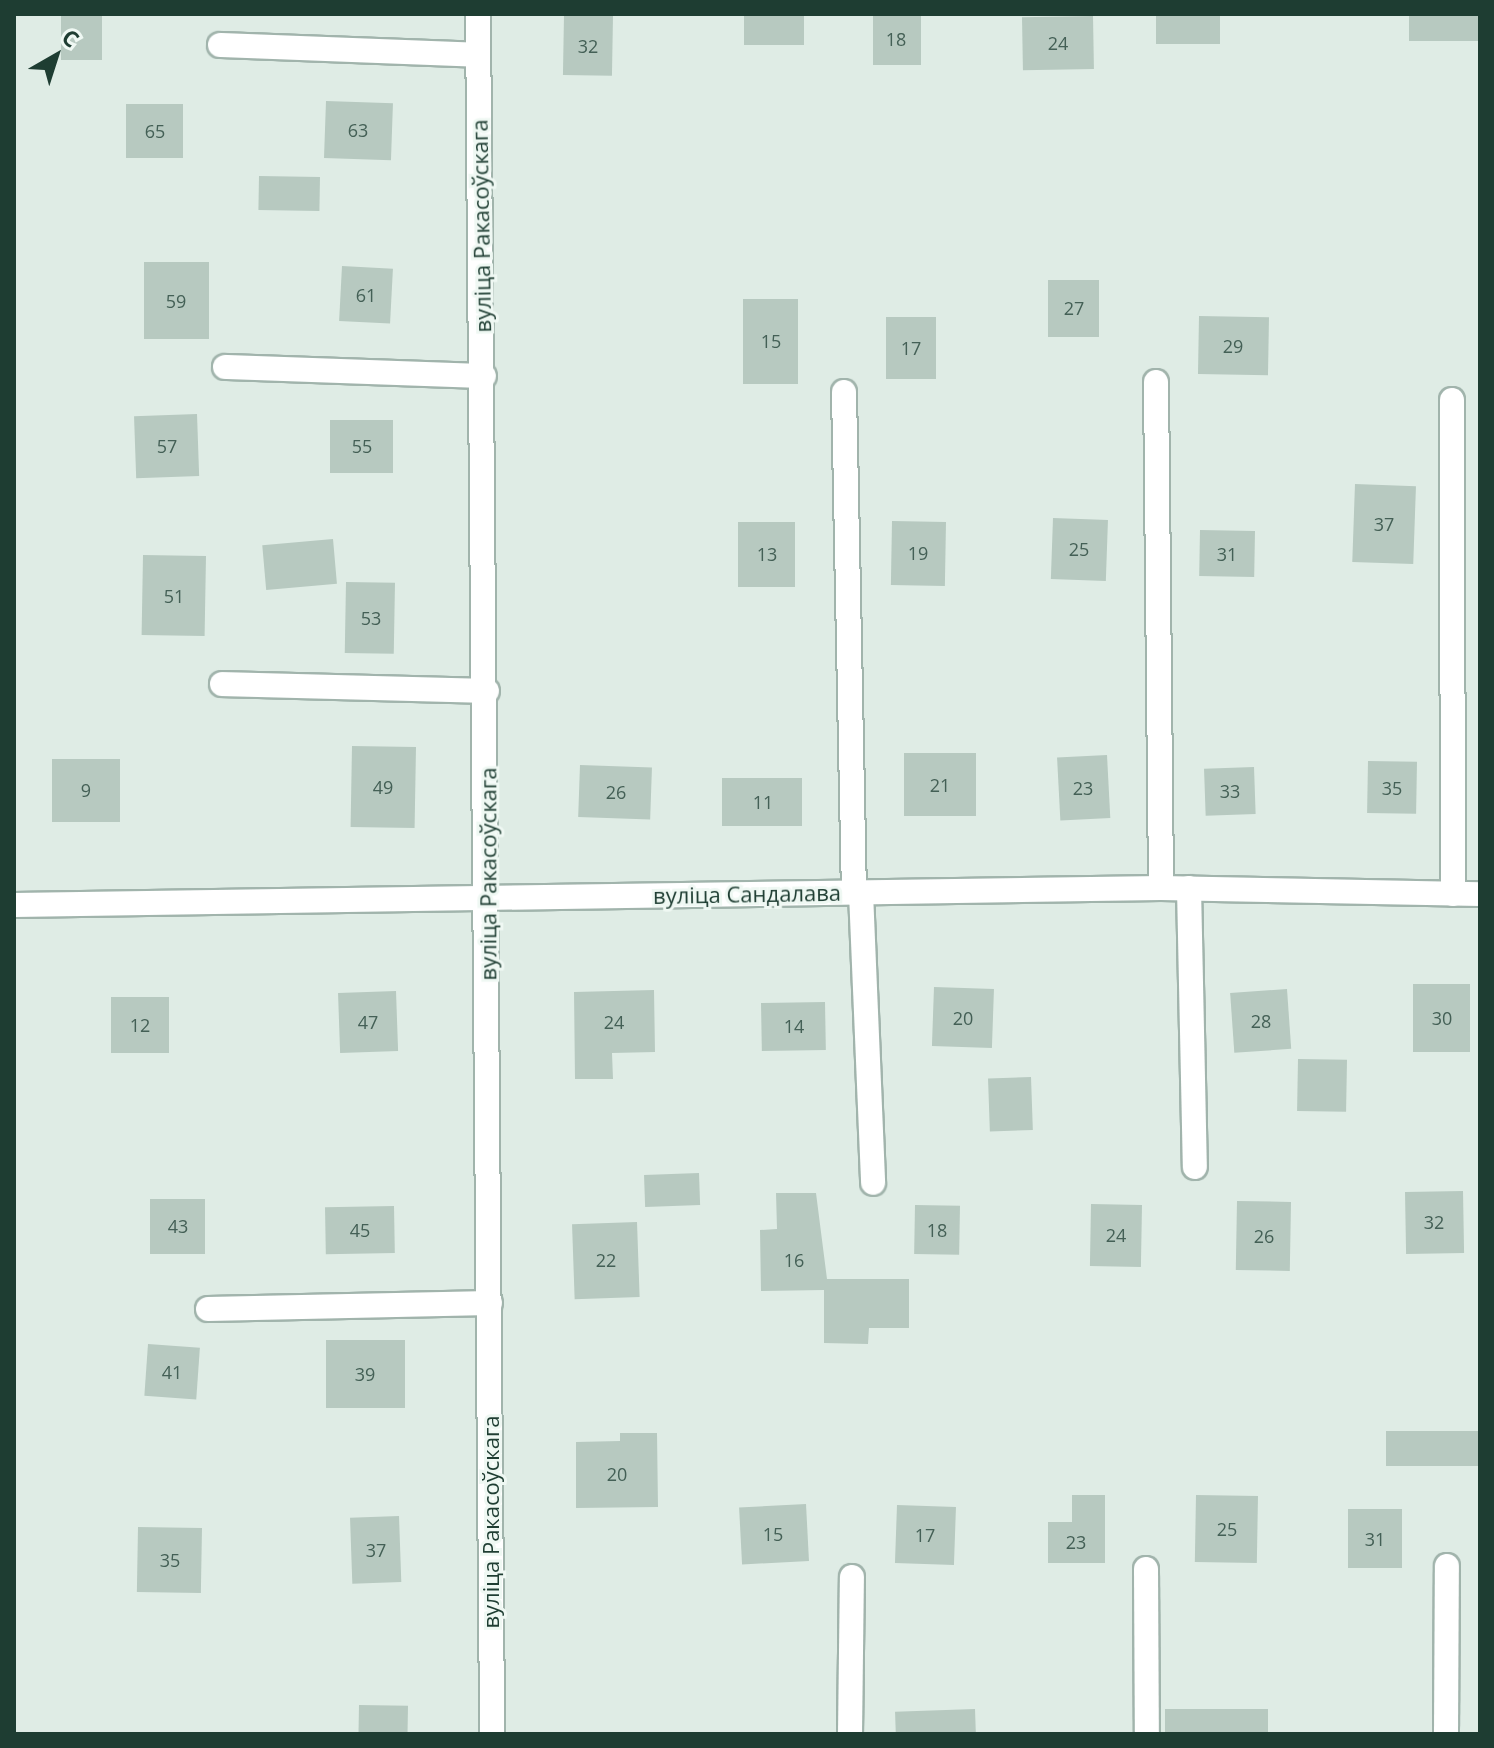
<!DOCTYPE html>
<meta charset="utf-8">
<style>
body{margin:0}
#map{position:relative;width:1494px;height:1748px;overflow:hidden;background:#dfece5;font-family:"Open Sans",sans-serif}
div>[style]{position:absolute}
.building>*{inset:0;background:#b7c9c0;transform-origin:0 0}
.roads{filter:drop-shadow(2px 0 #a1b4ac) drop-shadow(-2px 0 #a1b4ac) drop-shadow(0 2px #a1b4ac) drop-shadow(0 -2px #a1b4ac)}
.minor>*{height:24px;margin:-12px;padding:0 12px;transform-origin:12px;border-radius:12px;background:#fff}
span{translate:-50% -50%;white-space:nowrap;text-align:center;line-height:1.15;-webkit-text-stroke:6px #eff8f3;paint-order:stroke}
.number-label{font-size:18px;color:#446056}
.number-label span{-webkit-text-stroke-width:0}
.street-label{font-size:22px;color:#1e3d32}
.frame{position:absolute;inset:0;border:16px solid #1e3d32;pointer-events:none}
.north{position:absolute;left:16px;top:16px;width:80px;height:80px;-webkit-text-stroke:6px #eff8f3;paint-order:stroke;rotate:39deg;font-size:22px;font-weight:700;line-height:32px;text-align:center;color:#1e3d32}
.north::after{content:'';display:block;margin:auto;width:28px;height:36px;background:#1e3d32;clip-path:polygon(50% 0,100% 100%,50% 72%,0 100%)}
</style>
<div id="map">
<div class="building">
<i style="left:61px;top:14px;width:41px;height:46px"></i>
<i style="left:744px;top:14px;width:60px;height:31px"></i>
<i style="left:873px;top:14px;width:48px;height:51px"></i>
<i style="left:1156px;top:14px;width:64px;height:30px"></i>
<i style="left:1409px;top:14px;width:71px;height:27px"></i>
<i style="left:564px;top:15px;width:49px;height:60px;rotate:1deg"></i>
<i style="left:1093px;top:16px;width:53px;height:71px;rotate:89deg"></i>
<i style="left:326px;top:101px;width:67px;height:57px;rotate:2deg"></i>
<i style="left:126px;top:104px;width:57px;height:54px"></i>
<i style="left:259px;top:176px;width:61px;height:34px;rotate:1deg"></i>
<i style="left:144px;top:262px;width:65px;height:77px"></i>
<i style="left:342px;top:266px;width:51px;height:55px;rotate:3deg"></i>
<i style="left:1048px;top:280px;width:51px;height:57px"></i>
<i style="left:743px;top:299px;width:55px;height:85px"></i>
<i style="left:1199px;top:316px;width:70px;height:58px;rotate:1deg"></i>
<i style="left:886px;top:317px;width:50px;height:62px"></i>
<i style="left:197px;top:414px;width:62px;height:63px;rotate:88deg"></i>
<i style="left:330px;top:420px;width:63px;height:53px"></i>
<i style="left:1355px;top:484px;width:61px;height:78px;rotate:2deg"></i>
<i style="left:1053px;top:518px;width:55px;height:61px;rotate:2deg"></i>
<i style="left:892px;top:521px;width:54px;height:64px;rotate:1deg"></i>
<i style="left:738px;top:522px;width:57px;height:65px"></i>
<i style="left:1200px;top:530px;width:55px;height:46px;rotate:1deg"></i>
<i style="left:333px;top:539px;width:45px;height:71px;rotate:85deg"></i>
<i style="left:143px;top:555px;width:63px;height:80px;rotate:1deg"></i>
<i style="left:346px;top:582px;width:49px;height:71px;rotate:1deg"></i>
<i style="left:352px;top:746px;width:64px;height:81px;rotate:1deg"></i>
<i style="left:976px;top:753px;width:63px;height:72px;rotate:90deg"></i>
<i style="left:1107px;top:755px;width:63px;height:50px;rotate:87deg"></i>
<i style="left:52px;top:759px;width:68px;height:63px"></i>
<i style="left:1368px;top:761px;width:49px;height:52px;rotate:1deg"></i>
<i style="left:580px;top:765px;width:72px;height:52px;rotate:2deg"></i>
<i style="left:1254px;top:767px;width:47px;height:50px;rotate:88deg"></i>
<i style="left:722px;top:778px;width:80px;height:48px"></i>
<i style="left:1413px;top:984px;width:57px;height:68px"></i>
<i style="left:934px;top:987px;width:60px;height:59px;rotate:2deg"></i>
<i style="left:1287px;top:989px;width:60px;height:57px;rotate:86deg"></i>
<i style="clip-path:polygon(654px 990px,655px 1052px,612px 1053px,613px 1079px,575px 1079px,574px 992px)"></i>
<i style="left:396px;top:991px;width:60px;height:58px;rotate:88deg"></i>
<i style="left:111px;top:997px;width:58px;height:56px"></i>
<i style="left:825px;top:1002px;width:48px;height:64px;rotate:89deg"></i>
<i style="left:1298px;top:1059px;width:49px;height:52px;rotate:1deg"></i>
<i style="left:1031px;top:1077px;width:53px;height:43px;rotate:88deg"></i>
<i style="left:699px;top:1173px;width:32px;height:55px;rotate:88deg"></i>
<i style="left:1463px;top:1191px;width:62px;height:58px;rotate:89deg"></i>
<i style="clip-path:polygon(776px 1193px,816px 1193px,827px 1279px,909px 1279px,909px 1328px,869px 1328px,868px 1344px,824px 1343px,824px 1290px,761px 1291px,760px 1230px,777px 1229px)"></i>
<i style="left:150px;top:1199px;width:55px;height:55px"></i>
<i style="left:1237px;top:1201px;width:54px;height:69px;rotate:1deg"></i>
<i style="left:1091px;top:1204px;width:51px;height:62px;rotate:1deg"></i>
<i style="left:915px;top:1205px;width:45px;height:49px;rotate:1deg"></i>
<i style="left:394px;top:1206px;width:47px;height:69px;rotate:89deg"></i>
<i style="left:637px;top:1222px;width:75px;height:65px;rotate:88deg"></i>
<i style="left:326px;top:1340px;width:79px;height:68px"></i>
<i style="left:148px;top:1344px;width:52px;height:52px;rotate:4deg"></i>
<i style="left:1386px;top:1431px;width:94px;height:35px"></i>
<i style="clip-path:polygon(620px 1433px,657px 1433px,658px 1507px,576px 1508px,576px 1442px,620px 1441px)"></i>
<i style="clip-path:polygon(1072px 1495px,1105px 1495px,1105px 1563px,1048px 1563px,1048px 1522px,1072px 1522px)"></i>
<i style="left:1196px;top:1495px;width:62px;height:67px;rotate:1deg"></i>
<i style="left:806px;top:1504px;width:57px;height:67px;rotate:87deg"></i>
<i style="left:897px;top:1505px;width:59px;height:58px;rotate:2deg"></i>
<i style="left:1348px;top:1509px;width:54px;height:59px"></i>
<i style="left:399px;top:1516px;width:66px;height:49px;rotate:88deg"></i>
<i style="left:138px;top:1527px;width:64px;height:65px;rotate:1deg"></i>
<i style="left:359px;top:1705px;width:49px;height:29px;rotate:1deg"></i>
<i style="left:975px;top:1709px;width:25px;height:80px;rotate:88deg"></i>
<i style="left:1268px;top:1709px;width:25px;height:103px;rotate:90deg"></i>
</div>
<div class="roads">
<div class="minor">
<i style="left:478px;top:14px;width:1720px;rotate:89.53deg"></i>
<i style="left:220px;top:45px;width:258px;rotate:2.2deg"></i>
<i style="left:225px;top:367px;width:259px;rotate:2deg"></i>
<i style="left:1156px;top:382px;width:506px;rotate:89.43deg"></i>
<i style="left:844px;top:392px;width:501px;rotate:88.86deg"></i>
<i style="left:1452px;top:400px;width:494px;rotate:89.9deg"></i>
<i style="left:222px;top:684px;width:265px;rotate:1.5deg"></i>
<i style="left:1189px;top:888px;width:279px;rotate:88.8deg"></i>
<i style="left:861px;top:893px;width:290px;rotate:87.6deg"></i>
<i style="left:14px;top:905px;width:1147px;rotate:-0.85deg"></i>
<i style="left:1161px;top:888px;width:319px;rotate:1.1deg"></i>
<i style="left:208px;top:1309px;width:282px;rotate:-1.2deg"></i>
<i style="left:1146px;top:1569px;width:165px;rotate:89.7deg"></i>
<i style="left:850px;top:1734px;width:157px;rotate:-89.3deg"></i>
<i style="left:1446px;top:1734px;width:168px;rotate:-89.7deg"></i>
</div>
</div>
<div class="number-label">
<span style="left:896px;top:39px">18</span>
<span style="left:1058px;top:43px">24</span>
<span style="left:588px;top:46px">32</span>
<span style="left:358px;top:130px">63</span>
<span style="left:155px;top:131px">65</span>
<span style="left:366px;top:295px">61</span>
<span style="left:176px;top:301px">59</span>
<span style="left:1074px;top:308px">27</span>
<span style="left:771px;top:341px">15</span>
<span style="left:1233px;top:346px">29</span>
<span style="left:911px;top:348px">17</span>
<span style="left:167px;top:446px">57</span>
<span style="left:362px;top:446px">55</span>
<span style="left:1384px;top:524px">37</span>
<span style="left:1079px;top:549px">25</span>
<span style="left:918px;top:553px">19</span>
<span style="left:767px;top:554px">13</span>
<span style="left:1227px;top:554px">31</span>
<span style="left:174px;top:596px">51</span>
<span style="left:371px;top:618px">53</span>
<span style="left:940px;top:785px">21</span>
<span style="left:383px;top:787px">49</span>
<span style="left:1083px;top:788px">23</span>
<span style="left:1392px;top:788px">35</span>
<span style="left:86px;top:790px">9</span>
<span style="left:1230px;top:791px">33</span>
<span style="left:616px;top:792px">26</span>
<span style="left:763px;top:802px">11</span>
<span style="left:963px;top:1018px">20</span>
<span style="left:1442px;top:1018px">30</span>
<span style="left:1261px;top:1021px">28</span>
<span style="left:368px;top:1022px">47</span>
<span style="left:614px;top:1022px">24</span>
<span style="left:140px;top:1025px">12</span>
<span style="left:794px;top:1026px">14</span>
<span style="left:1434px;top:1222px">32</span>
<span style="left:178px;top:1226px">43</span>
<span style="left:360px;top:1230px">45</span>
<span style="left:937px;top:1230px">18</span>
<span style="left:1116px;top:1235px">24</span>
<span style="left:1264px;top:1236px">26</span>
<span style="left:606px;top:1260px">22</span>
<span style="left:794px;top:1260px">16</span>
<span style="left:172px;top:1372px">41</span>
<span style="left:365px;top:1374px">39</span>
<span style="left:617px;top:1474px">20</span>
<span style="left:1227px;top:1529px">25</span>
<span style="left:773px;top:1534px">15</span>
<span style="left:925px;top:1535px">17</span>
<span style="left:1375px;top:1539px">31</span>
<span style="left:1076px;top:1542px">23</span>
<span style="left:376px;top:1550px">37</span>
<span style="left:170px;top:1560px">35</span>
</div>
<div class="street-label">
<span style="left:481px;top:226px;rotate:-91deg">вуліца Ракасоўскага</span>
<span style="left:488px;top:874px;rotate:-90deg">вуліца Ракасоўскага</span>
<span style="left:747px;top:894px;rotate:-1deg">вуліца Сандалава</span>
<span style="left:491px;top:1522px;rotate:-90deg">вуліца Ракасоўскага</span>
</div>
<div class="frame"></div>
<div class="north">С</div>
</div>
